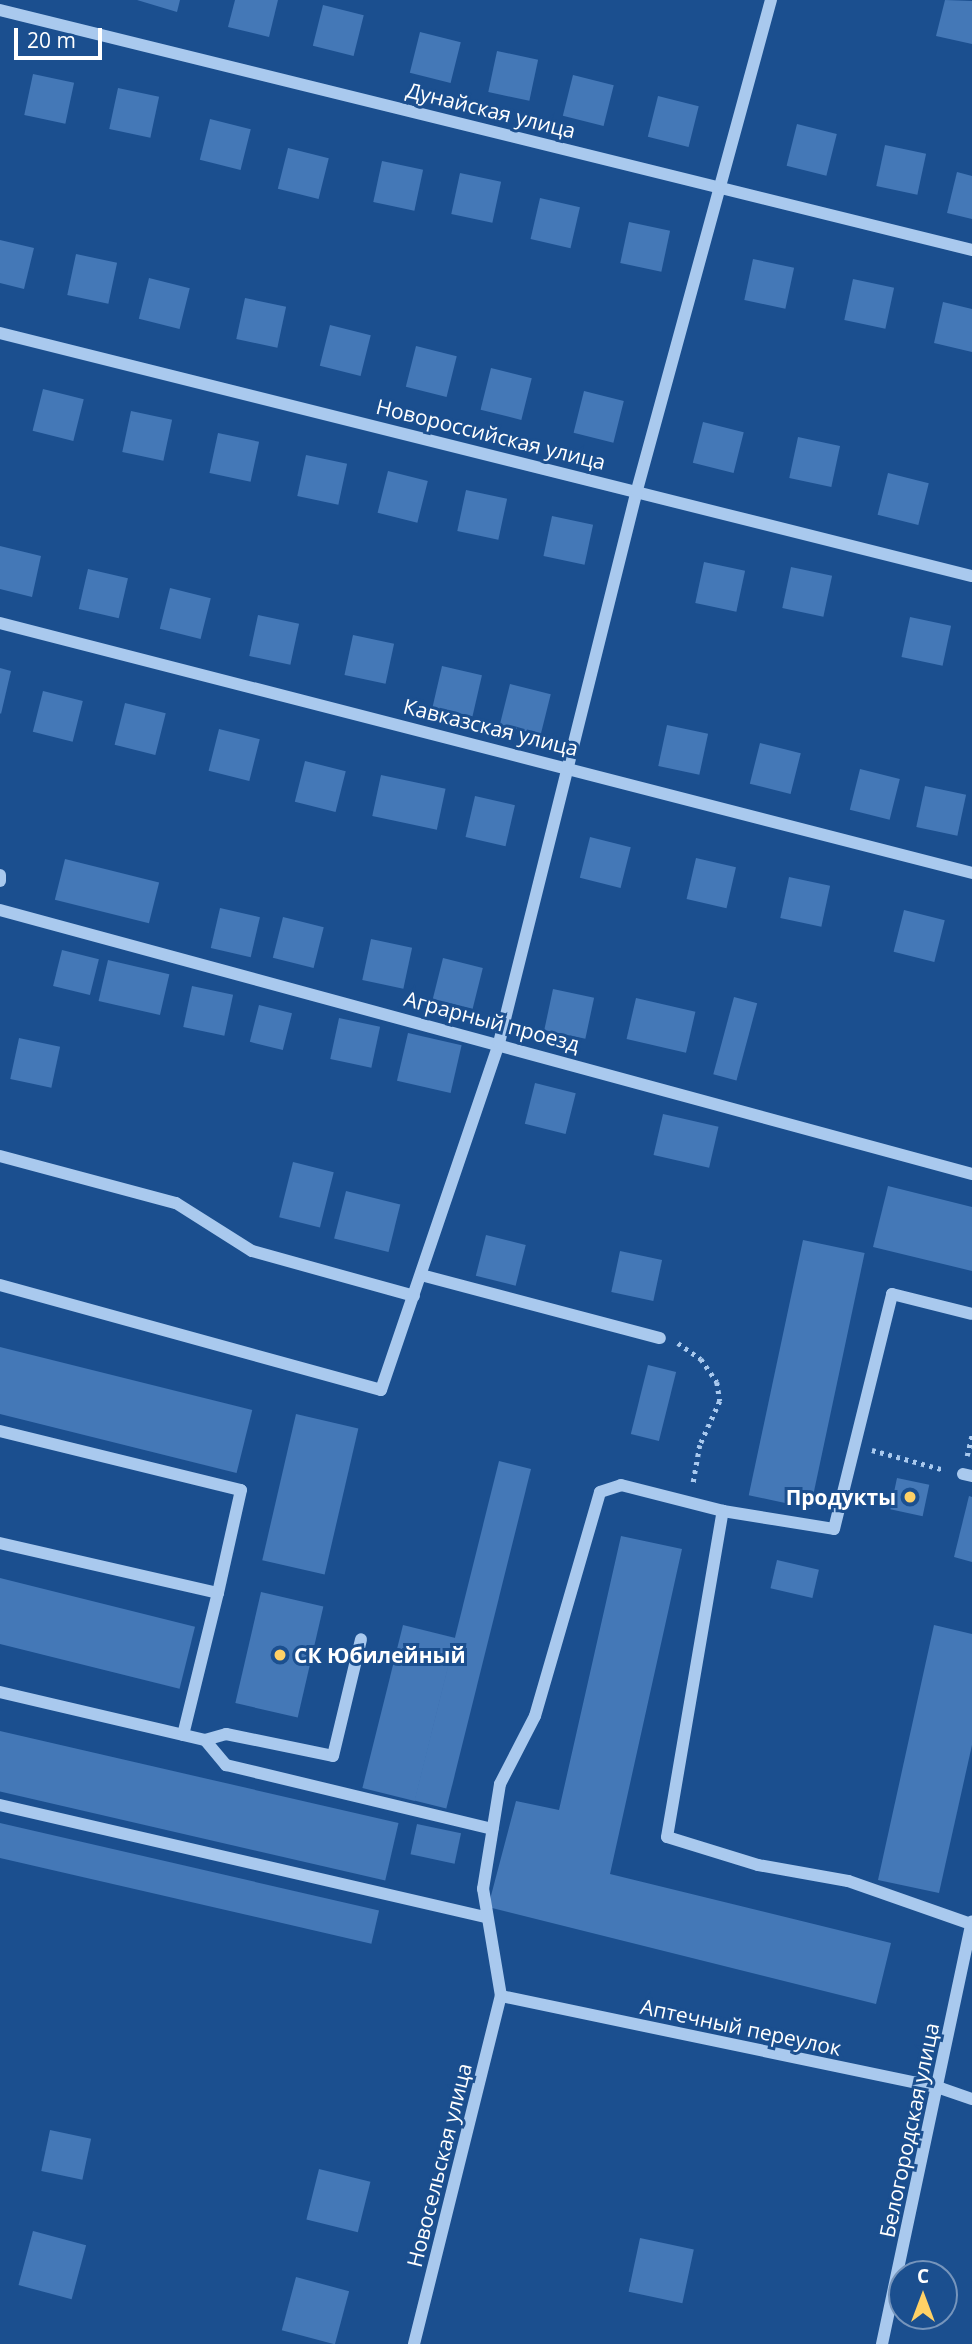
<!DOCTYPE html>
<meta charset="utf-8">
<style>
body{margin:0}
#map{position:relative;width:972px;height:2344px;overflow:hidden;background:#1b4f8f;font-family:"Open Sans",sans-serif}
div>[style]{position:absolute}
.building>*{inset:0;background:#4478b7;transform-origin:0 0}
.path>*{height:4.5px;margin-top:-2.25px;transform-origin:0;background:repeating-linear-gradient(90deg,#a9c9ee 0 3.5px,transparent 0 8.5px)}
.minor>*{height:12px;margin:-6px;padding:0 6px;transform-origin:6px;border-radius:6px;background:#a9c9ee}
.dots>*{width:19px;height:19px;translate:-50% -50%;box-sizing:border-box;border:4px solid #1b4f8f;border-radius:50%}
span{translate:-50% -50%;white-space:nowrap;text-align:center;line-height:1.15;-webkit-text-stroke:6px #1b4f8f;paint-order:stroke}
.street-label{font-size:21px;color:#fff}
.poi-label{font-size:21px;color:#fff;font-weight:700}
.right{translate:-100% -50%;text-align:right}
.left{translate:0 -50%;text-align:left}
.north{position:absolute;left:888px;top:2260px;width:70px;height:70px;box-sizing:border-box;background:#1b4f8f;border:2px solid #7695bc;border-radius:50%;rotate:0deg;font-size:19px;font-weight:700;line-height:28px;text-align:center;color:#fff}
.north::after{content:'';display:block;margin:auto;width:24px;height:32px;background:#ffd166;clip-path:polygon(50% 0,100% 100%,50% 72%,0 100%)}
.scale{position:absolute;left:14px;top:28px;width:88px;height:32px;box-sizing:border-box;border:4px solid #fff;border-top:0;padding-left:9px;font-size:21px;line-height:24px;white-space:nowrap;color:#fff;-webkit-text-stroke:5px #1b4f8f;paint-order:stroke}
</style>
<div id="map">
<div class="building">
<i style="clip-path:polygon(137px 0,180px 0,177px 12px)"></i>
<i style="clip-path:polygon(235px 0,278px 0,269px 37px,228px 27px)"></i>
<i style="clip-path:polygon(945px 0,972px 1px,972px 44px,936px 36px)"></i>
<i style="left:323px;top:5px;width:42px;height:42px;rotate:14deg"></i>
<i style="left:420px;top:32px;width:42px;height:42px;rotate:14deg"></i>
<i style="left:497px;top:51px;width:42px;height:42px;rotate:12deg"></i>
<i style="left:33px;top:74px;width:42px;height:42px;rotate:12deg"></i>
<i style="left:573px;top:75px;width:42px;height:42px;rotate:14deg"></i>
<i style="left:118px;top:88px;width:42px;height:42px;rotate:12deg"></i>
<i style="left:658px;top:96px;width:42px;height:42px;rotate:14deg"></i>
<i style="left:210px;top:119px;width:42px;height:42px;rotate:14deg"></i>
<i style="left:797px;top:124px;width:41px;height:43px;rotate:14deg"></i>
<i style="left:885px;top:145px;width:42px;height:42px;rotate:12deg"></i>
<i style="left:288px;top:148px;width:42px;height:42px;rotate:14deg"></i>
<i style="left:382px;top:161px;width:42px;height:42px;rotate:12deg"></i>
<i style="clip-path:polygon(957px 172px,972px 176px,972px 219px,947px 213px)"></i>
<i style="left:460px;top:173px;width:42px;height:42px;rotate:12deg"></i>
<i style="left:540px;top:198px;width:41px;height:42px;rotate:13deg"></i>
<i style="left:629px;top:222px;width:42px;height:42px;rotate:12deg"></i>
<i style="clip-path:polygon(0 240px,34px 248px,24px 289px,0 283px)"></i>
<i style="left:76px;top:254px;width:42px;height:42px;rotate:12deg"></i>
<i style="left:753px;top:259px;width:42px;height:42px;rotate:12deg"></i>
<i style="left:149px;top:278px;width:42px;height:42px;rotate:14deg"></i>
<i style="left:853px;top:279px;width:42px;height:42px;rotate:12deg"></i>
<i style="left:245px;top:298px;width:42px;height:42px;rotate:12deg"></i>
<i style="clip-path:polygon(943px 302px,972px 309px,972px 352px,934px 343px)"></i>
<i style="left:330px;top:325px;width:42px;height:42px;rotate:14deg"></i>
<i style="left:416px;top:346px;width:42px;height:42px;rotate:14deg"></i>
<i style="left:491px;top:368px;width:42px;height:43px;rotate:14deg"></i>
<i style="left:43px;top:389px;width:42px;height:43px;rotate:14deg"></i>
<i style="left:584px;top:391px;width:41px;height:43px;rotate:14deg"></i>
<i style="left:131px;top:411px;width:42px;height:42px;rotate:12deg"></i>
<i style="left:703px;top:422px;width:42px;height:42px;rotate:14deg"></i>
<i style="left:218px;top:433px;width:42px;height:41px;rotate:12deg"></i>
<i style="left:798px;top:437px;width:43px;height:42px;rotate:12deg"></i>
<i style="left:306px;top:455px;width:42px;height:42px;rotate:12deg"></i>
<i style="left:388px;top:471px;width:41px;height:43px;rotate:14deg"></i>
<i style="left:888px;top:473px;width:42px;height:43px;rotate:14deg"></i>
<i style="left:466px;top:490px;width:42px;height:42px;rotate:12deg"></i>
<i style="left:552px;top:516px;width:42px;height:41px;rotate:12deg"></i>
<i style="clip-path:polygon(0 546px,41px 556px,32px 597px,0 589px)"></i>
<i style="left:704px;top:562px;width:42px;height:42px;rotate:12deg"></i>
<i style="left:791px;top:567px;width:42px;height:42px;rotate:12deg"></i>
<i style="left:88px;top:569px;width:41px;height:41px;rotate:13deg"></i>
<i style="left:170px;top:588px;width:42px;height:42px;rotate:14deg"></i>
<i style="left:258px;top:615px;width:42px;height:42px;rotate:12deg"></i>
<i style="left:910px;top:617px;width:42px;height:41px;rotate:12deg"></i>
<i style="left:353px;top:635px;width:42px;height:41px;rotate:12deg"></i>
<i style="left:442px;top:666px;width:41px;height:42px;rotate:13deg"></i>
<i style="clip-path:polygon(0 668px,11px 671px,1px 714px,0 713px)"></i>
<i style="left:510px;top:684px;width:42px;height:42px;rotate:14deg"></i>
<i style="left:43px;top:691px;width:41px;height:42px;rotate:14deg"></i>
<i style="left:125px;top:703px;width:42px;height:43px;rotate:14deg"></i>
<i style="left:667px;top:725px;width:42px;height:42px;rotate:12deg"></i>
<i style="left:219px;top:729px;width:42px;height:43px;rotate:14deg"></i>
<i style="left:760px;top:743px;width:42px;height:42px;rotate:14deg"></i>
<i style="left:305px;top:761px;width:42px;height:42px;rotate:14deg"></i>
<i style="left:860px;top:769px;width:41px;height:42px;rotate:14deg"></i>
<i style="left:381px;top:775px;width:66px;height:42px;rotate:12deg"></i>
<i style="left:925px;top:786px;width:42px;height:42px;rotate:12deg"></i>
<i style="left:475px;top:796px;width:41px;height:42px;rotate:13deg"></i>
<i style="left:590px;top:837px;width:42px;height:42px;rotate:14deg"></i>
<i style="left:696px;top:858px;width:41px;height:42px;rotate:13deg"></i>
<i style="left:65px;top:859px;width:97px;height:42px;rotate:14deg"></i>
<i style="left:789px;top:877px;width:42px;height:42px;rotate:12deg"></i>
<i style="left:220px;top:908px;width:41px;height:41px;rotate:13deg"></i>
<i style="left:904px;top:910px;width:42px;height:43px;rotate:14deg"></i>
<i style="left:283px;top:917px;width:42px;height:42px;rotate:14deg"></i>
<i style="left:371px;top:939px;width:42px;height:42px;rotate:12deg"></i>
<i style="left:62px;top:950px;width:38px;height:37px;rotate:14deg"></i>
<i style="left:443px;top:958px;width:41px;height:42px;rotate:14deg"></i>
<i style="left:108px;top:960px;width:63px;height:42px;rotate:13deg"></i>
<i style="left:192px;top:986px;width:42px;height:42px;rotate:12deg"></i>
<i style="left:553px;top:989px;width:42px;height:42px;rotate:12deg"></i>
<i style="left:734px;top:997px;width:24px;height:80px;rotate:15deg"></i>
<i style="left:636px;top:998px;width:61px;height:42px;rotate:13deg"></i>
<i style="left:259px;top:1005px;width:34px;height:38px;rotate:14deg"></i>
<i style="left:339px;top:1018px;width:42px;height:42px;rotate:12deg"></i>
<i style="left:408px;top:1033px;width:55px;height:49px;rotate:13deg"></i>
<i style="left:19px;top:1038px;width:42px;height:42px;rotate:12deg"></i>
<i style="left:535px;top:1083px;width:42px;height:42px;rotate:14deg"></i>
<i style="left:663px;top:1114px;width:57px;height:42px;rotate:13deg"></i>
<i style="left:293px;top:1162px;width:42px;height:57px;rotate:14deg"></i>
<i style="clip-path:polygon(888px 1186px,972px 1207px,972px 1271px,873px 1247px)"></i>
<i style="left:346px;top:1191px;width:56px;height:49px;rotate:14deg"></i>
<i style="left:486px;top:1235px;width:41px;height:42px;rotate:14deg"></i>
<i style="left:803px;top:1240px;width:63px;height:261px;rotate:12deg"></i>
<i style="left:620px;top:1251px;width:43px;height:42px;rotate:12deg"></i>
<i style="left:0;top:1347px;width:260px;height:65px;rotate:14deg"></i>
<i style="left:648px;top:1365px;width:29px;height:71px;rotate:14deg"></i>
<i style="left:296px;top:1414px;width:64px;height:150px;rotate:13deg"></i>
<i style="left:499px;top:1461px;width:33px;height:350px;rotate:14deg"></i>
<i style="left:897px;top:1478px;width:33px;height:32px;rotate:12deg"></i>
<i style="clip-path:polygon(969px 1496px,972px 1497px,972px 1562px,954px 1557px)"></i>
<i style="clip-path:polygon(621px 1536px,682px 1549px,610px 1874px,891px 1943px,876px 2004px,488px 1907px,516px 1801px,559px 1810px)"></i>
<i style="left:777px;top:1560px;width:43px;height:29px;rotate:13deg"></i>
<i style="left:0;top:1578px;width:201px;height:64px;rotate:14deg"></i>
<i style="left:261px;top:1592px;width:64px;height:114px;rotate:13deg"></i>
<i style="left:403px;top:1625px;width:54px;height:168px;rotate:14deg"></i>
<i style="clip-path:polygon(934px 1625px,972px 1634px,972px 1745px,939px 1893px,878px 1880px)"></i>
<i style="left:0;top:1731px;width:409px;height:59px;rotate:13deg"></i>
<i style="left:0;top:1823px;width:389px;height:34px;rotate:13deg"></i>
<i style="left:417px;top:1824px;width:45px;height:31px;rotate:12deg"></i>
<i style="left:50px;top:2130px;width:42px;height:42px;rotate:12deg"></i>
<i style="left:319px;top:2169px;width:53px;height:52px;rotate:14deg"></i>
<i style="left:33px;top:2231px;width:55px;height:56px;rotate:15deg"></i>
<i style="left:640px;top:2238px;width:55px;height:55px;rotate:12deg"></i>
<i style="left:296px;top:2277px;width:55px;height:55px;rotate:15deg"></i>
</div>
<div class="path">
<i style="left:678px;top:1343px;width:28px;rotate:35deg"></i>
<i style="left:701px;top:1359px;width:28px;rotate:55deg"></i>
<i style="left:717px;top:1382px;width:19px;rotate:81deg"></i>
<i style="left:720px;top:1401px;width:48px;rotate:114.4deg"></i>
<i style="left:700px;top:1445px;width:39px;rotate:100deg"></i>
<i style="left:872px;top:1450px;width:76px;rotate:15.3deg"></i>
<i style="left:967px;top:1456px;width:23px;rotate:-77deg"></i>
</div>
<div class="minor">
<i style="left:0;top:10px;width:1001px;rotate:13.87deg"></i>
<i style="left:0;top:333px;width:1002px;rotate:14.04deg"></i>
<i style="left:0;top:623px;width:1004px;rotate:14.42deg"></i>
<i style="left:0;top:875px;width:6px;rotate:90deg"></i>
<i style="left:0;top:910px;width:1007px;rotate:15.2deg"></i>
<i style="left:0;top:1156px;width:182px;rotate:15deg"></i>
<i style="left:176px;top:1203px;width:90px;rotate:32.3deg"></i>
<i style="left:252px;top:1251px;width:168px;rotate:15.5deg"></i>
<i style="left:421px;top:1275px;width:247px;rotate:14.8deg"></i>
<i style="left:0;top:1285px;width:395px;rotate:15.4deg"></i>
<i style="left:381px;top:1390px;width:367px;rotate:-71.2deg"></i>
<i style="left:499px;top:1043px;width:570px;rotate:-75.99deg"></i>
<i style="left:637px;top:490px;width:508px;rotate:-74.71deg"></i>
<i style="left:0;top:1431px;width:248px;rotate:13.8deg"></i>
<i style="left:241px;top:1490px;width:106px;rotate:102.6deg"></i>
<i style="left:218px;top:1593px;width:224px;rotate:-167.1deg"></i>
<i style="left:963px;top:1474px;width:9px;rotate:13deg"></i>
<i style="left:0;top:1692px;width:211px;rotate:13.2deg"></i>
<i style="left:205px;top:1740px;width:22px;rotate:-16deg"></i>
<i style="left:226px;top:1734px;width:109px;rotate:11.6deg"></i>
<i style="left:333px;top:1756px;width:120px;rotate:-76.5deg"></i>
<i style="left:183px;top:1735px;width:146px;rotate:-76.2deg"></i>
<i style="left:205px;top:1740px;width:33px;rotate:50deg"></i>
<i style="left:226px;top:1765px;width:274px;rotate:13.5deg"></i>
<i style="left:0;top:1805px;width:500px;rotate:13deg"></i>
<i style="left:971px;top:1924px;width:130px;rotate:-160.7deg"></i>
<i style="left:848px;top:1881px;width:91px;rotate:-169.9deg"></i>
<i style="left:758px;top:1865px;width:95px;rotate:-162.9deg"></i>
<i style="left:667px;top:1837px;width:331px;rotate:-80.3deg"></i>
<i style="left:723px;top:1511px;width:112px;rotate:9.2deg"></i>
<i style="left:834px;top:1529px;width:242px;rotate:-76.1deg"></i>
<i style="left:892px;top:1294px;width:82px;rotate:14deg"></i>
<i style="left:501px;top:1996px;width:449px;rotate:11.8deg"></i>
<i style="left:940px;top:2088px;width:34px;rotate:19deg"></i>
<i style="left:414px;top:2344px;width:359px;rotate:-76deg"></i>
<i style="left:501px;top:1996px;width:109px;rotate:-99.5deg"></i>
<i style="left:483px;top:1889px;width:106px;rotate:-80.8deg"></i>
<i style="left:500px;top:1784px;width:76px;rotate:-62.8deg"></i>
<i style="left:535px;top:1716px;width:233px;rotate:-73.8deg"></i>
<i style="left:600px;top:1492px;width:22px;rotate:-18deg"></i>
<i style="left:621px;top:1485px;width:105px;rotate:14.3deg"></i>
<i style="left:882px;top:2344px;width:432px;rotate:-78deg"></i>
</div>
<div class="dots">
<i style="left:910px;top:1497px;background:#ffd166"></i>
<i style="left:280px;top:1655px;background:#ffd166"></i>
</div>
<div class="street-label">
<span style="left:491px;top:110px;rotate:14deg">Дунайская улица</span>
<span style="left:491px;top:434px;rotate:14deg">Новороссийская улица</span>
<span style="left:491px;top:727px;rotate:14deg">Кавказская улица</span>
<span style="left:492px;top:1021px;rotate:15deg">Аграрный проезд</span>
<span style="left:741px;top:2027px;rotate:12deg">Аптечный переулок</span>
<span style="left:909px;top:2130px;rotate:-78deg">Белогородская улица</span>
<span style="left:439px;top:2165px;rotate:-76deg">Новосельская улица</span>
</div>
<div class="poi-label">
<span class="right" style="left:896px;top:1497px">Продукты</span>
<span class="left" style="left:294px;top:1655px">СК Юбилейный</span>
</div>
<div class="north">С</div>
<div class="scale">20 m</div>
</div>
